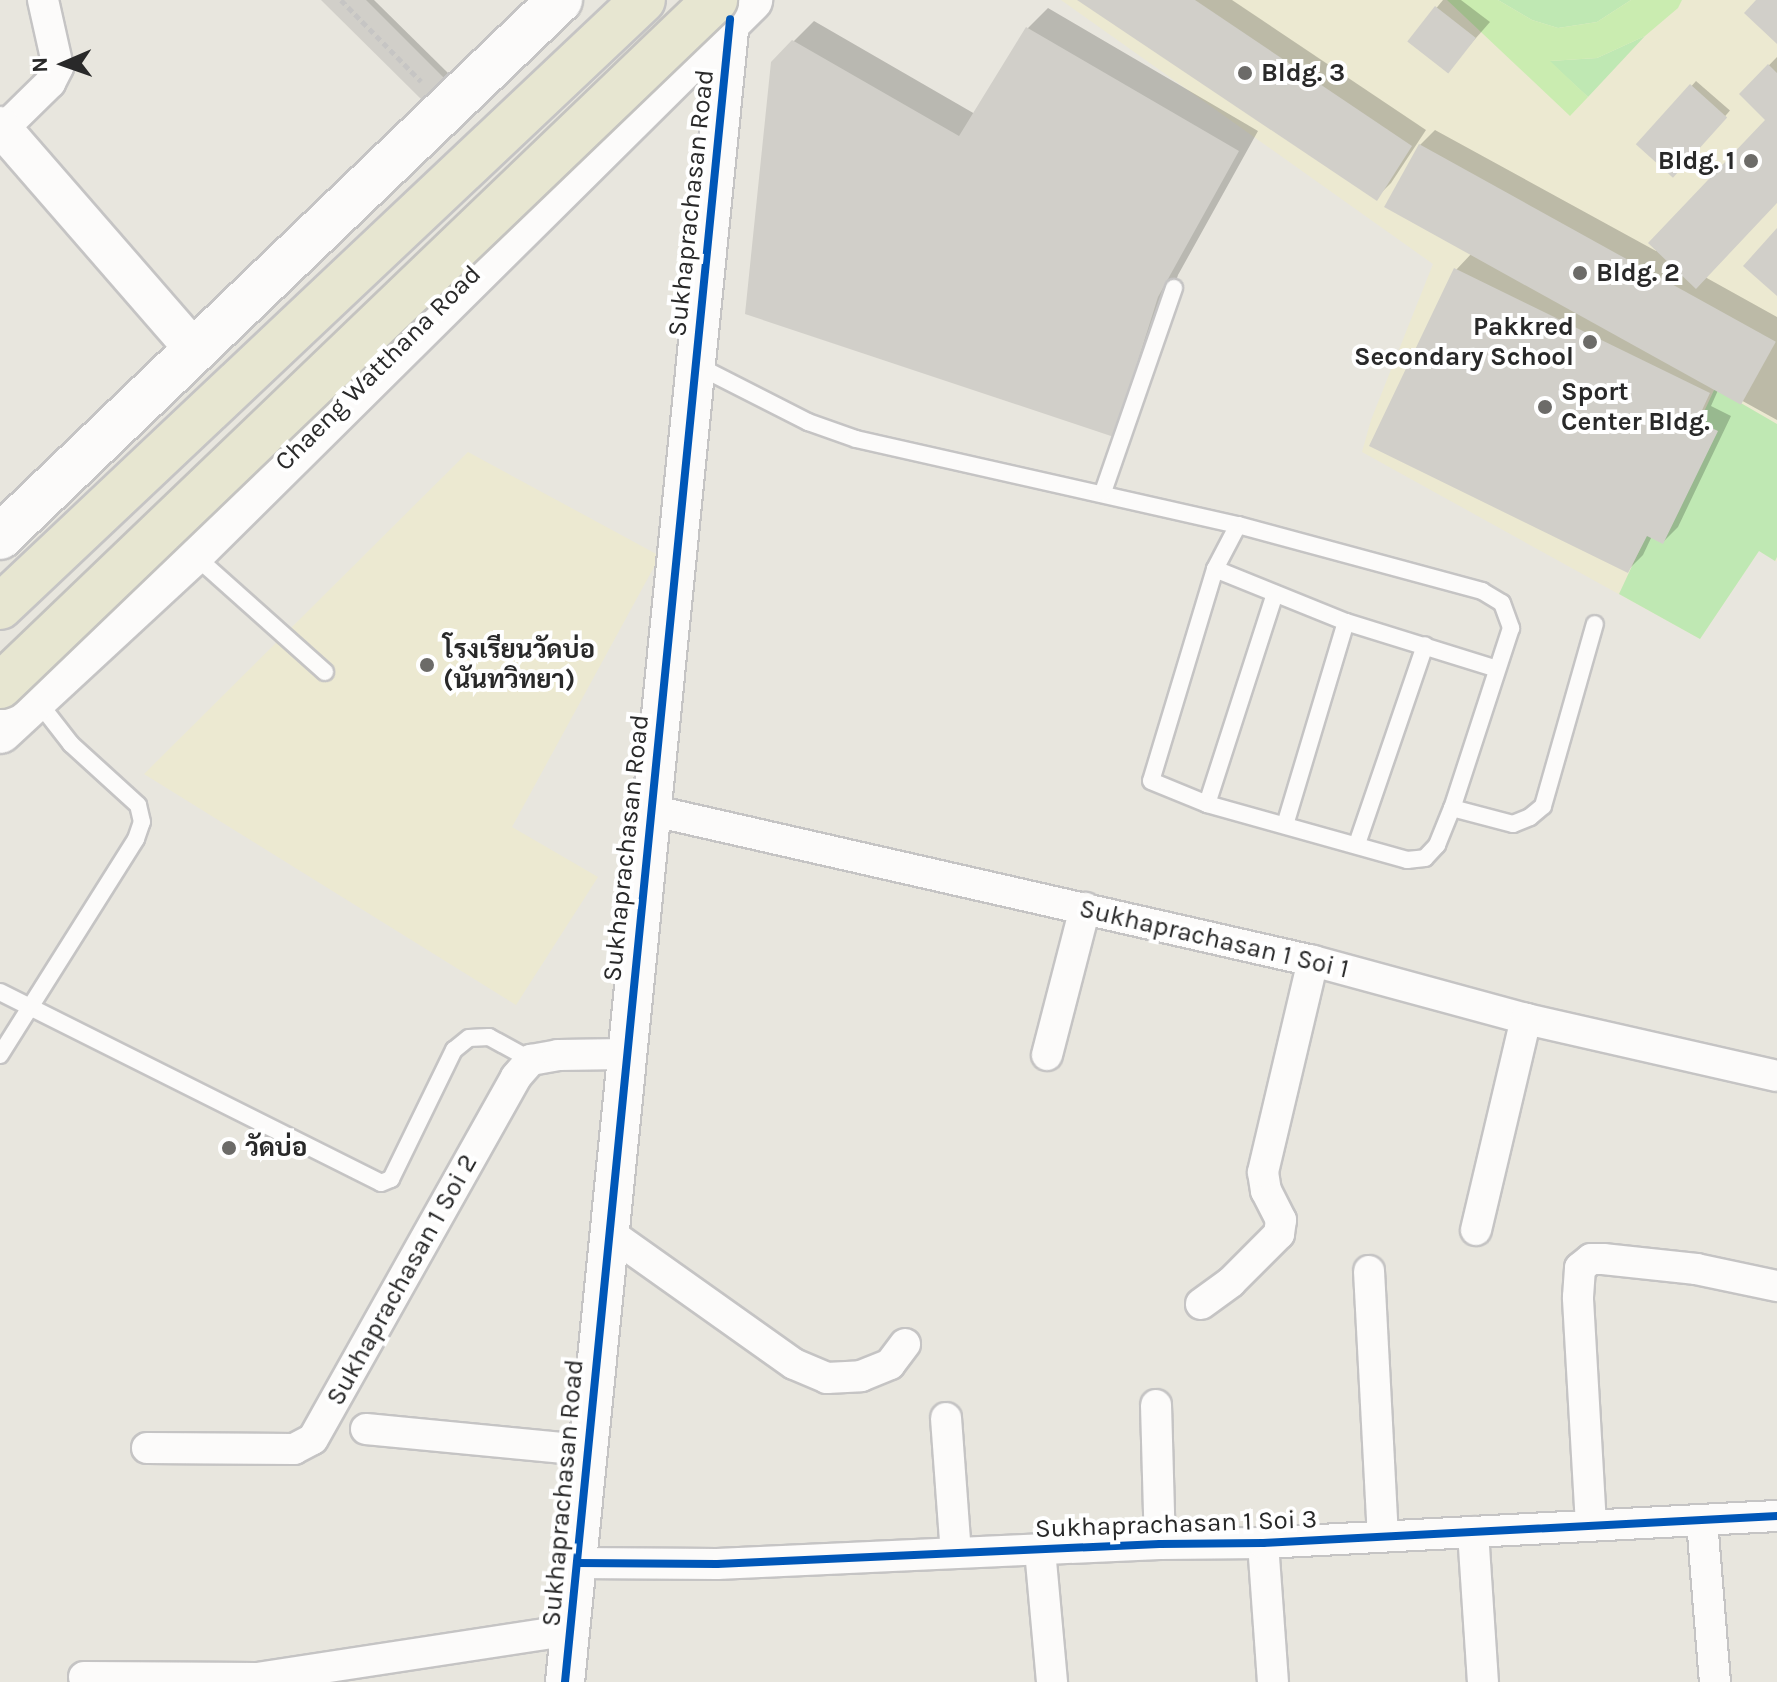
<!DOCTYPE html>
<meta charset="utf-8">
<style>
body{margin:0}
#map{position:relative;width:1777px;height:1682px;overflow:hidden;background:#e8e6de;font-family:Karla,Sarabun,sans-serif}
div>[style]{position:absolute}
.education>*{inset:0;background:#ece9d1}
.green>*{inset:0;background:#bfe8b3}
.pitch>*{inset:0;background:#caecb0}
.shadow>*{inset:0;background:#0003;transform-origin:0 0}
.building>*{inset:0;background:#d1cfc9;transform-origin:0 0}
.path>*{height:5px;margin-top:-2.5px;transform-origin:0;background:repeating-linear-gradient(90deg,#c6c5c4 0 6px,transparent 0 10px)}
.roads{filter:drop-shadow(2px 0 #c5c4c4) drop-shadow(-2px 0 #c5c4c4) drop-shadow(0 2px #c5c4c4) drop-shadow(0 -2px #c5c4c4)}
.service>*{height:16px;margin:-8px;padding:0 8px;transform-origin:8px;border-radius:8px;background:#fcfbfa}
.minor>*{height:30px;margin:-15px;padding:0 15px;transform-origin:15px;border-radius:15px;background:#fcfbfa}
.tertiary>*{height:38px;margin:-19px;padding:0 19px;transform-origin:19px;border-radius:19px;background:#fcfbfa}
.secondary>*{height:44px;margin:-22px;padding:0 22px;transform-origin:22px;border-radius:22px;background:#fcfbfa}
.primary>*{height:44px;margin:-22px;padding:0 22px;transform-origin:22px;border-radius:22px;background:#e7e6d1}
.bridges{filter:drop-shadow(2px 0 #c4c3c0) drop-shadow(-2px 0 #c4c3c0) drop-shadow(0 2px #c4c3c0) drop-shadow(0 -2px #c4c3c0)}
.primary-bridge>*{height:44px;margin:-22px;padding:0 22px;transform-origin:22px;border-radius:22px;background:#e7e6d1}
.cycleway>*{height:8px;margin:-4px;padding:0 4px;transform-origin:4px;border-radius:4px;background:#0057b8}
.dots>*{width:22px;height:22px;translate:-50% -50%;box-sizing:border-box;border:4px solid #fff;border-radius:50%}
span{translate:-50% -50%;white-space:nowrap;text-align:center;line-height:1.15;-webkit-text-stroke:8px #fff;paint-order:stroke}
.poi-label{font-size:26px;color:#292929;font-weight:700}
.left{translate:0 -50%;text-align:left}
.right{translate:-100% -50%;text-align:right}
.street-label{font-size:26px;color:#292929}
.north{position:absolute;left:24px;top:24px;width:80px;height:80px;-webkit-text-stroke:6px #fff;paint-order:stroke;rotate:268deg;font-size:22px;font-weight:700;line-height:32px;text-align:center;color:#292929}
.north::after{content:'';display:block;margin:auto;width:28px;height:36px;background:#292929;clip-path:polygon(50% 0,100% 100%,50% 72%,0 100%)}
</style>
<div id="map">
<div class="education">
<i style="clip-path:polygon(1061px 0,1777px 0,1777px 562px,1759px 551px,1700px 639px,1362px 452px,1371px 420px,1433px 264px)"></i>
<i style="clip-path:polygon(468px 452px,660px 556px,512px 827px,598px 877px,516px 1005px,144px 774px)"></i>
</div>
<div class="green">
<i style="clip-path:polygon(1498px 0,1631px 0,1597px 22px,1558px 28px,1532px 20px)"></i>
<i style="clip-path:polygon(1645px 36px,1588px 97px,1549px 61px,1597px 58px)"></i>
<i style="clip-path:polygon(1715px 388px,1777px 424px,1777px 557px,1775px 561px,1759px 551px,1700px 639px,1619px 594px)"></i>
</div>
<div class="pitch">
<i style="clip-path:polygon(1447px 0,1498px 0,1532px 20px,1558px 28px,1597px 22px,1631px 0,1682px 0,1678px 8px,1645px 36px,1597px 58px,1550px 61px,1588px 97px,1570px 116px)"></i>
</div>
<div class="shadow">
<i style="clip-path:polygon(324px 0,374px 0,448px 73px,423px 98px)"></i>
<i style="clip-path:polygon(1081px 0,1232px 0,1426px 130px,1391px 183px,1376px 198px)"></i>
<i style="clip-path:polygon(1443px 0,1461px 0,1490px 22px,1447px 71px,1410px 40px)"></i>
<i style="clip-path:polygon(1048px 8px,1258px 131px,1178px 275px,1133px 415px,1113px 435px,772px 63px,814px 21px,975px 114px,1028px 28px)"></i>
<i style="clip-path:polygon(1777px 57px,1777px 201px,1705px 277px,1777px 317px,1777px 420px,1719px 388px,1711px 406px,1731px 416px,1678px 527px,1663px 542px,1652px 536px,1643px 555px,1628px 570px,1456px 270px,1472px 253px,1419px 146px,1435px 130px,1656px 251px,1768px 120px,1741px 94px)"></i>
<i style="left:1696px;top:81px;width:45px;height:85px;rotate:41deg"></i>
</div>
<div class="building">
<i style="clip-path:polygon(321px 0,366px 0,445px 79px,423px 101px)"></i>
<i style="clip-path:polygon(1077px 0,1195px 0,1412px 146px,1377px 201px)"></i>
<i style="clip-path:polygon(1756px 0,1777px 0,1777px 44px,1744px 13px)"></i>
<i style="left:1435px;top:6px;width:52px;height:45px;rotate:38deg"></i>
<i style="clip-path:polygon(1026px 27px,1239px 151px,1158px 297px,1114px 437px,745px 314px,771px 62px,792px 40px,959px 136px)"></i>
<i style="clip-path:polygon(1768px 64px,1777px 73px,1777px 203px,1696px 289px,1648px 243px,1765px 120px,1739px 94px)"></i>
<i style="left:1690px;top:84px;width:50px;height:81px;rotate:42deg"></i>
<i style="left:1419px;top:144px;width:408px;height:72px;rotate:29deg"></i>
<i style="clip-path:polygon(1777px 228px,1777px 296px,1743px 266px)"></i>
<i style="clip-path:polygon(1454px 268px,1710px 393px,1697px 421px,1718px 431px,1663px 544px,1647px 536px,1628px 573px,1369px 446px)"></i>
</div>
<div class="path">
<i style="left:341px;top:0;width:114px;rotate:45.4deg"></i>
</div>
<div class="roads">
<div class="service">
<i style="left:696px;top:365px;width:126px;rotate:27deg"></i>
<i style="left:808px;top:422px;width:51px;rotate:19.5deg"></i>
<i style="left:856px;top:439px;width:392px;rotate:12.7deg"></i>
<i style="left:1238px;top:525px;width:50px;rotate:117.6deg"></i>
<i style="left:1215px;top:569px;width:141px;rotate:22deg"></i>
<i style="left:1346px;top:622px;width:158px;rotate:17.3deg"></i>
<i style="left:1103px;top:492px;width:216px;rotate:-70.8deg"></i>
<i style="left:1238px;top:525px;width:253px;rotate:15.1deg"></i>
<i style="left:1482px;top:591px;width:23px;rotate:31deg"></i>
<i style="left:1502px;top:603px;width:27px;rotate:70deg"></i>
<i style="left:1511px;top:628px;width:189px;rotate:108.1deg"></i>
<i style="left:193px;top:554px;width:177px;rotate:41.8deg"></i>
<i style="left:1215px;top:569px;width:221px;rotate:106.8deg"></i>
<i style="left:1151px;top:781px;width:61px;rotate:22.3deg"></i>
<i style="left:1207px;top:804px;width:208px;rotate:15.6deg"></i>
<i style="left:1407px;top:860px;width:18px;rotate:-6deg"></i>
<i style="left:1425px;top:858px;width:18px;rotate:-47deg"></i>
<i style="left:1437px;top:845px;width:40px;rotate:-68deg"></i>
<i style="left:1452px;top:808px;width:63px;rotate:14.7deg"></i>
<i style="left:1513px;top:824px;width:18px;rotate:-22deg"></i>
<i style="left:1530px;top:817px;width:17px;rotate:-40deg"></i>
<i style="left:1543px;top:806px;width:189px;rotate:-74.1deg"></i>
<i style="left:1207px;top:804px;width:221px;rotate:-72.1deg"></i>
<i style="left:1285px;top:825px;width:212px;rotate:-73.3deg"></i>
<i style="left:1357px;top:844px;width:210px;rotate:-71.1deg"></i>
<i style="left:0;top:992px;width:426px;rotate:26.6deg"></i>
<i style="left:381px;top:1183px;width:11px;rotate:-22deg"></i>
<i style="left:391px;top:1179px;width:144px;rotate:-64deg"></i>
<i style="left:454px;top:1050px;width:19px;rotate:-39deg"></i>
<i style="left:469px;top:1038px;width:20px;rotate:-3deg"></i>
<i style="left:489px;top:1037px;width:48px;rotate:28.7deg"></i>
<i style="left:0;top:1055px;width:255px;rotate:-57.8deg"></i>
<i style="left:136px;top:839px;width:18px;rotate:-71deg"></i>
<i style="left:142px;top:822px;width:17px;rotate:-103deg"></i>
<i style="left:138px;top:805px;width:91px;rotate:-137.7deg"></i>
<i style="left:71px;top:744px;width:57px;rotate:-127.9deg"></i>
</div>
<div class="minor">
<i style="left:3px;top:129px;width:66px;rotate:-44.4deg"></i>
<i style="left:50px;top:83px;width:18px;rotate:-63deg"></i>
<i style="left:58px;top:67px;width:69px;rotate:-102.6deg"></i>
<i style="left:650px;top:810px;width:680px;rotate:12.83deg"></i>
<i style="left:1313px;top:961px;width:221px;rotate:15.2deg"></i>
<i style="left:1526px;top:1019px;width:257px;rotate:12.8deg"></i>
<i style="left:1047px;top:1055px;width:152px;rotate:-75.5deg"></i>
<i style="left:1476px;top:1230px;width:217px;rotate:-76.7deg"></i>
<i style="left:608px;top:1232px;width:228px;rotate:35.4deg"></i>
<i style="left:794px;top:1364px;width:36px;rotate:23deg"></i>
<i style="left:827px;top:1378px;width:34px;rotate:-3deg"></i>
<i style="left:861px;top:1376px;width:31px;rotate:-22deg"></i>
<i style="left:890px;top:1364px;width:25px;rotate:-53deg"></i>
<i style="left:1369px;top:1271px;width:263px;rotate:87deg"></i>
<i style="left:1201px;top:1304px;width:37px;rotate:-36deg"></i>
<i style="left:1231px;top:1282px;width:68px;rotate:-45deg"></i>
<i style="left:1279px;top:1234px;width:14px;rotate:-82deg"></i>
<i style="left:1281px;top:1220px;width:33px;rotate:-117deg"></i>
<i style="left:1266px;top:1191px;width:19px;rotate:-99deg"></i>
<i style="left:1263px;top:1172px;width:217px;rotate:-76.7deg"></i>
<i style="left:1156px;top:1405px;width:139px;rotate:88.4deg"></i>
<i style="left:946px;top:1418px;width:135px;rotate:85.8deg"></i>
<i style="left:366px;top:1429px;width:220px;rotate:5.5deg"></i>
<i style="left:147px;top:1448px;width:147px;rotate:0.4deg"></i>
<i style="left:294px;top:1449px;width:21px;rotate:-28deg"></i>
<i style="left:313px;top:1439px;width:415px;rotate:-60.7deg"></i>
<i style="left:516px;top:1077px;width:23px;rotate:-49deg"></i>
<i style="left:531px;top:1060px;width:27px;rotate:-10deg"></i>
<i style="left:558px;top:1055px;width:67px;rotate:-0.9deg"></i>
<i style="left:1702px;top:1521px;width:162px;rotate:85.4deg"></i>
<i style="left:1591px;top:1525px;width:228px;rotate:-93.3deg"></i>
<i style="left:1578px;top:1297px;width:29px;rotate:-86deg"></i>
<i style="left:1580px;top:1268px;width:14px;rotate:-39deg"></i>
<i style="left:1591px;top:1259px;width:12px"></i>
<i style="left:1603px;top:1259px;width:94px;rotate:6.1deg"></i>
<i style="left:1696px;top:1269px;width:83px;rotate:11.9deg"></i>
<i style="left:1473px;top:1532px;width:150px;rotate:86.2deg"></i>
<i style="left:1263px;top:1543px;width:139px;rotate:85.9deg"></i>
<i style="left:1040px;top:1550px;width:133px;rotate:84.8deg"></i>
<i style="left:577px;top:1563px;width:140px;rotate:0.4deg"></i>
<i style="left:717px;top:1564px;width:443px;rotate:-2.6deg"></i>
<i style="left:1160px;top:1544px;width:103px;rotate:-0.6deg"></i>
<i style="left:1263px;top:1543px;width:515px;rotate:-3.01deg"></i>
<i style="left:84px;top:1677px;width:173px;rotate:0.3deg"></i>
<i style="left:257px;top:1678px;width:317px;rotate:-8.7deg"></i>
</div>
<div class="tertiary">
<i style="left:0;top:126px;width:297px;rotate:49deg"></i>
<i style="left:565px;top:1682px;width:1671px;rotate:-84.33deg"></i>
</div>
<div class="secondary">
<i style="left:0;top:537px;width:776px;rotate:-43.8deg"></i>
<i style="left:0;top:731px;width:262px;rotate:-42.8deg"></i>
<i style="left:192px;top:553px;width:786px;rotate:-44.74deg"></i>
</div>
<div class="primary">
<i style="left:0;top:607px;width:884px;rotate:-43.35deg"></i>
</div>
</div>
<div class="bridges">
<div class="primary-bridge">
<i style="left:0;top:686px;width:991px;rotate:-43.81deg"></i>
</div>
</div>
<div class="cycleway">
<i style="left:577px;top:1563px;width:140px;rotate:0.4deg"></i>
<i style="left:717px;top:1564px;width:443px;rotate:-2.6deg"></i>
<i style="left:1160px;top:1544px;width:103px;rotate:-0.6deg"></i>
<i style="left:1263px;top:1543px;width:515px;rotate:-3.01deg"></i>
<i style="left:565px;top:1682px;width:1671px;rotate:-84.33deg"></i>
</div>
<div class="dots">
<i style="left:1245px;top:73px;background:#6c6b68"></i>
<i style="left:1751px;top:161px;background:#6c6b68"></i>
<i style="left:1580px;top:273px;background:#6c6b68"></i>
<i style="left:1590px;top:342px;background:#6c6b68"></i>
<i style="left:1545px;top:407px;background:#6c6b68"></i>
<i style="left:427px;top:665px;background:#6c6b68"></i>
<i style="left:229px;top:1148px;background:#6c6b68"></i>
</div>
<div class="poi-label">
<span class="left" style="left:1261px;top:73px">Bldg. 3</span>
<span class="right" style="left:1735px;top:161px">Bldg. 1</span>
<span class="left" style="left:1596px;top:273px">Bldg. 2</span>
<span class="right" style="left:1574px;top:342px">Pakkred<br>Secondary School</span>
<span class="left" style="left:1561px;top:407px">Sport<br>Center Bldg.</span>
<span class="left" style="left:443px;top:665px">โรงเรียนวัดบ่อ<br>(นันทวิทยา)</span>
<span class="left" style="left:245px;top:1148px">วัดบ่อ</span>
</div>
<div class="street-label">
<span style="left:691px;top:203px;rotate:-84deg">Sukhaprachasan Road</span>
<span style="left:378px;top:368px;rotate:-45deg">Chaeng Watthana Road</span>
<span style="left:626px;top:848px;rotate:-84deg">Sukhaprachasan Road</span>
<span style="left:1214px;top:939px;rotate:13deg">Sukhaprachasan 1 Soi 1</span>
<span style="left:402px;top:1280px;rotate:-61deg">Sukhaprachasan 1 Soi 2</span>
<span style="left:563px;top:1493px;rotate:-85deg">Sukhaprachasan Road</span>
<span style="left:1176px;top:1524px;rotate:-2deg">Sukhaprachasan 1 Soi 3</span>
</div>
<div class="north">N</div>
</div>
